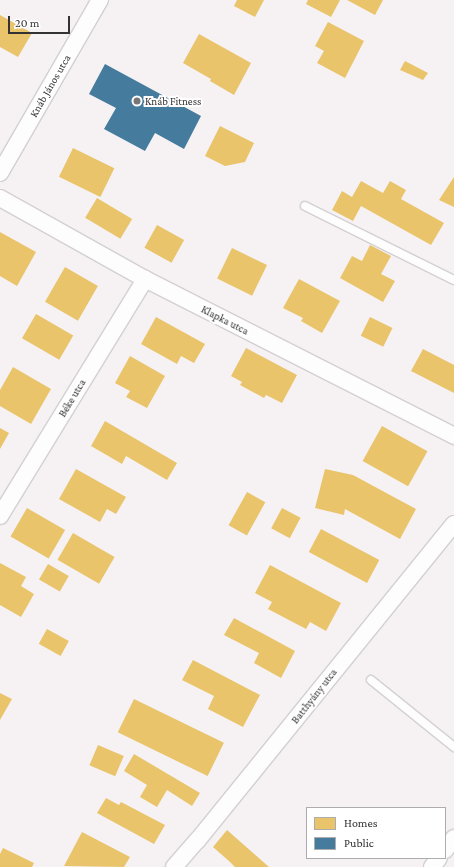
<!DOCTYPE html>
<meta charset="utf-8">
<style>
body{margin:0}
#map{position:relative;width:454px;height:867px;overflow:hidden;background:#f6f2f4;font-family:"Crimson Pro",serif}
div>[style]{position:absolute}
.homes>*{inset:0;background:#e9c46a;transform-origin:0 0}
.public>*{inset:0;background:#457b9d}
.roads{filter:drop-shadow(1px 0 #d3d0d2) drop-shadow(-1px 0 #d3d0d2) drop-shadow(0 1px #d3d0d2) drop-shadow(0 -1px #d3d0d2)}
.service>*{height:8px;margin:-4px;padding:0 4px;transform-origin:4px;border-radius:4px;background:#fefdfd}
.minor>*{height:16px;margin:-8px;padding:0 8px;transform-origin:8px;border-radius:8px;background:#fefdfd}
.dots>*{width:11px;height:11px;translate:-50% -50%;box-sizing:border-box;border:2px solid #fff;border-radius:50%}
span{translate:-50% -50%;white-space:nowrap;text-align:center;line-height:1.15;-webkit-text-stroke:4px #fff;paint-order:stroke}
.street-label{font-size:11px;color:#343233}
.poi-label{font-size:11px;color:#343233}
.left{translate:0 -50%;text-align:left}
.legend{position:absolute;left:306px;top:807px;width:140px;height:52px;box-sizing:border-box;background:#fff;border:1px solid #aeadad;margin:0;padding:5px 7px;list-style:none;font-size:12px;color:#343233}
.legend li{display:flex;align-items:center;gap:8px;height:20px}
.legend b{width:20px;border:1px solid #aeadad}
.scale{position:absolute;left:8px;top:16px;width:62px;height:18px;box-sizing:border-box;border:2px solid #343233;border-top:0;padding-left:5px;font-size:12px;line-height:14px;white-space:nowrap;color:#343233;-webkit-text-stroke:3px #fff;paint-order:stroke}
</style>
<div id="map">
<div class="homes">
<i style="clip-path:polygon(237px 0,264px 0,255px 17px,234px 6px)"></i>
<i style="clip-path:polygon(308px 0,340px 0,331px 17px,306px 4px)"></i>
<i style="clip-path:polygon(347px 0,383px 0,375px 15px)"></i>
<i style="clip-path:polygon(0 15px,32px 33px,18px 57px,0 47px)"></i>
<i style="clip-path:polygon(328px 22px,364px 41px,345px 78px,317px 63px,324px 51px,315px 46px)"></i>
<i style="clip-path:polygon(199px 34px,251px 63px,234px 95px,210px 81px,211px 79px,183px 63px)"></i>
<i style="clip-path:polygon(405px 61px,428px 73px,423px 80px,400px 70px)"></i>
<i style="clip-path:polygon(220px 126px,254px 143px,245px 162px,225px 166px,205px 156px)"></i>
<i style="left:73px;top:148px;width:46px;height:32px;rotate:26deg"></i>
<i style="clip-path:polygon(454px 177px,454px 207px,439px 200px)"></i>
<i style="clip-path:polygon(361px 181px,383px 193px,390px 181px,406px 190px,401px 199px,444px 223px,431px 245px,361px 206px,353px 221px,332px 210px,342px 191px,352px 197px)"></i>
<i style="left:97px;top:198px;width:41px;height:23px;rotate:31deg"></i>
<i style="left:157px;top:225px;width:31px;height:26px;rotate:29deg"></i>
<i style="clip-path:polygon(0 232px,36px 252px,17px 286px,0 276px)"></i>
<i style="clip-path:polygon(370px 245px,391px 256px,381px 274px,395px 281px,383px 302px,340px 278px,352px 256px,362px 261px)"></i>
<i style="left:232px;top:248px;width:39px;height:34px;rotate:26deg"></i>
<i style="left:65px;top:267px;width:38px;height:40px;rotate:30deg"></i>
<i style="clip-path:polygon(299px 279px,340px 301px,322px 333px,301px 321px,303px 318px,283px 308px)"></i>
<i style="left:36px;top:314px;width:43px;height:28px;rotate:30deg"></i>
<i style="clip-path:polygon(156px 317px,205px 344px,194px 363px,181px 356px,177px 364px,141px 344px)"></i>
<i style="left:370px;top:317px;width:25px;height:21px;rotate:26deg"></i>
<i style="clip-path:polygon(246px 348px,297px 375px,282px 403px,266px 395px,264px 398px,240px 385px,242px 382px,231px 376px)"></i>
<i style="clip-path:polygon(423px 349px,454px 365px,454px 393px,411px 371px)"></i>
<i style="clip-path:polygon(130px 356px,165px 376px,147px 408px,126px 397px,130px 391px,115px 383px)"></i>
<i style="clip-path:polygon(13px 367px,51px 389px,31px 424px,0 406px,0 390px)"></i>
<i style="clip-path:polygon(105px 421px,177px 463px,167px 480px,126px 456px,122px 464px,91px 446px)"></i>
<i style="left:382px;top:426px;width:52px;height:40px;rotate:29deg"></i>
<i style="clip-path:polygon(0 428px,9px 433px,0 449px)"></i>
<i style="clip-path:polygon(76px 469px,126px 497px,116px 514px,107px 509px,100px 522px,59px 499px)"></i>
<i style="clip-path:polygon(325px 469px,353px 475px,416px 509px,400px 539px,345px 509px,344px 515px,315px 508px)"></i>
<i style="left:247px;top:492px;width:21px;height:38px;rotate:29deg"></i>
<i style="left:27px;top:508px;width:44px;height:33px;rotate:30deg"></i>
<i style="left:282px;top:508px;width:21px;height:23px;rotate:28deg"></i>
<i style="left:321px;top:529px;width:66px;height:26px;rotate:28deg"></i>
<i style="left:73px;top:533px;width:48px;height:31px;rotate:30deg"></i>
<i style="clip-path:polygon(0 563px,26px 577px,21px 586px,34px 594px,21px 617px,0 605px)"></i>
<i style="left:48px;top:564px;width:24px;height:18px;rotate:30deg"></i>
<i style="clip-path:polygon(270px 565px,341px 603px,326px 631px,310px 622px,306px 629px,268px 609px,272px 602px,255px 593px)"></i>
<i style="clip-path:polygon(234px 618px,295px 651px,281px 678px,254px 663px,259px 653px,224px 635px)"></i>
<i style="left:47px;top:629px;width:25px;height:17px;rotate:29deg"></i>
<i style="clip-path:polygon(193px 660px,260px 695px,243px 727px,208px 709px,214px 696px,182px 680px)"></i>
<i style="clip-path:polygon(0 693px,12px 699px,0 720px)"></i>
<i style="left:134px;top:699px;width:100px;height:37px;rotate:26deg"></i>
<i style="left:98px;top:745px;width:28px;height:22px;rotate:23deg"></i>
<i style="clip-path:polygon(134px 754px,200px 793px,192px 806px,167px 790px,157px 807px,140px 797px,147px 785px,124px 771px)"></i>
<i style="clip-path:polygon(106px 798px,119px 805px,121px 802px,165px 825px,154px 844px,97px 813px)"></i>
<i style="clip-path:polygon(227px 830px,244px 845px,269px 867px,235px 867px,230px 862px,213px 847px)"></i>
<i style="clip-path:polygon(82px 832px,130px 857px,124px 867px,64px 866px)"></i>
<i style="clip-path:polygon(3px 848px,34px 863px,32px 867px,0 867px,0 854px)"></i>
</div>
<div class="public">
<i style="clip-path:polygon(105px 64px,201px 116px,184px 149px,155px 133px,145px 151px,104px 129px,116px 108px,89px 94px)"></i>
</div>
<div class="roads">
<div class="service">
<i style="left:305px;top:206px;width:166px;rotate:26.4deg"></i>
<i style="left:371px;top:680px;width:107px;rotate:38.9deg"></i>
</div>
<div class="minor">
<i style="left:0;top:173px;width:200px;rotate:-60deg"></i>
<i style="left:0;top:198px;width:166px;rotate:29.2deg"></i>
<i style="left:145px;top:279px;width:347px;rotate:26.9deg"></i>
<i style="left:0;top:516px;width:278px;rotate:-58.5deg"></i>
<i style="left:445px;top:850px;width:15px;rotate:-53deg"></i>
<i style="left:174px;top:867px;width:35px;rotate:-49deg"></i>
<i style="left:197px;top:841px;width:408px;rotate:-51deg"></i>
<i style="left:432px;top:867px;width:11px;rotate:-52deg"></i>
</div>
</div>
<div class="dots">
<i style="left:137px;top:101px;background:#787577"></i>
</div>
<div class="street-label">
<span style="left:50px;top:86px;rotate:-60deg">Knáb János utca</span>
<span style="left:225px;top:320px;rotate:27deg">Klapka utca</span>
<span style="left:72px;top:398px;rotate:-59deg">Béke utca</span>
<span style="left:314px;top:696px;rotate:-52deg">Batthyány utca</span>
</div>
<div class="poi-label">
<span class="left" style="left:145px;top:101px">Knáb Fitness</span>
</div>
<ul class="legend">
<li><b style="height:11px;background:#e9c46a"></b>Homes</li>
<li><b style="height:11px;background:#457b9d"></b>Public</li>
</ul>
<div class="scale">20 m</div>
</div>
